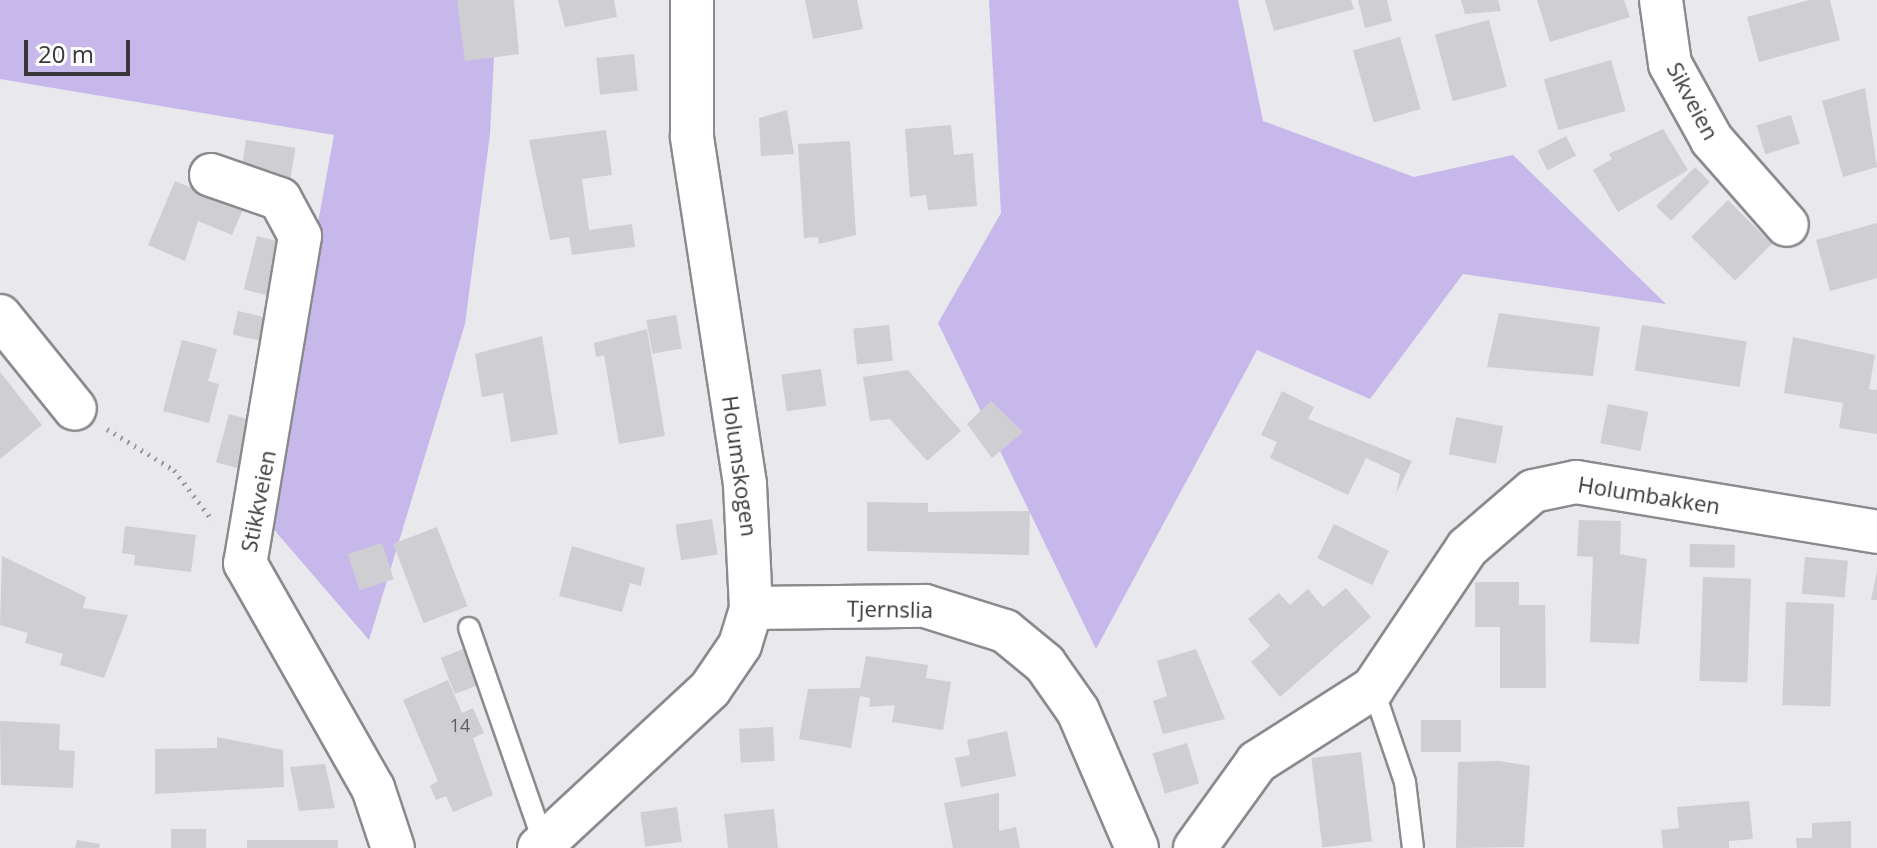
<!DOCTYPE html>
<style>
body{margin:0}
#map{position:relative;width:1877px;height:848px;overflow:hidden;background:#e9e8ec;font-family:"Open Sans",sans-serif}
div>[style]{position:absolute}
.green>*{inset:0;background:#c7b8eb}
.building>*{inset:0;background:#cfced3;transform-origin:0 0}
.path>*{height:5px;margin-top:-2.5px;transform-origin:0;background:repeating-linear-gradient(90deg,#9b9a9d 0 2px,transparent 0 8px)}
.roads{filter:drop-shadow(2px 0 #8b8a8e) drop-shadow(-2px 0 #8b8a8e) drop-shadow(0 2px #8b8a8e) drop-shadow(0 -2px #8b8a8e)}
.service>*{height:20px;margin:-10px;padding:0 10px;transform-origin:10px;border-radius:10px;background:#fff}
.minor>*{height:42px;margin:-21px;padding:0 21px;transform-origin:21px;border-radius:21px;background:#fff}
span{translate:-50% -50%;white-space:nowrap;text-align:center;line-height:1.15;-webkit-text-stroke:8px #fff;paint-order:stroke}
.number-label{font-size:18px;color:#5e5d60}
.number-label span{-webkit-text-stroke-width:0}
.street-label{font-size:22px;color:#383739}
.scale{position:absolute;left:24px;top:40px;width:106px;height:36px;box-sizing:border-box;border:4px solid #383739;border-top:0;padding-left:10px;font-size:24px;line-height:28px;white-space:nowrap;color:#383739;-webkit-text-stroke:6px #fff;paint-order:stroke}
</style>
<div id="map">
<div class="green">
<i style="clip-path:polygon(0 0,497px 0,490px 134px,465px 324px,369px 640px,264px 518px,334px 135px,0 79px)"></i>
<i style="clip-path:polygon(989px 0,1238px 0,1263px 121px,1414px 177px,1513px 155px,1666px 304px,1463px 274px,1370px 399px,1257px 350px,1096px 649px,938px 323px,1001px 213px)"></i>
</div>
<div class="building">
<i style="clip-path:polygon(457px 0,514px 0,519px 54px,465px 61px)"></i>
<i style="clip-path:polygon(558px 0,614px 0,617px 17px,565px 27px)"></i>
<i style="clip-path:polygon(805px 0,857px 0,863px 29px,813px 39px)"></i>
<i style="clip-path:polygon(1265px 0,1351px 0,1354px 9px,1274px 31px)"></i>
<i style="clip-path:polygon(1358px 0,1387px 0,1392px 21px,1365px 28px)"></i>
<i style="clip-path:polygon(1461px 0,1498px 0,1501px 11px,1465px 14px)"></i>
<i style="clip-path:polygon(1537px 0,1624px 0,1630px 17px,1550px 42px)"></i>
<i style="clip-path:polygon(1809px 0,1830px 0,1840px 40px,1759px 62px,1747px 17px)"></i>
<i style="left:1489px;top:20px;width:69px;height:56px;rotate:75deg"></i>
<i style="left:1400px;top:37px;width:75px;height:49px;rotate:74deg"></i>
<i style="left:634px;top:54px;width:37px;height:38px;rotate:84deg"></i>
<i style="left:1611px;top:60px;width:53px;height:70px;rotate:74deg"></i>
<i style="clip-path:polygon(1865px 88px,1877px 167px,1843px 177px,1822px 101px)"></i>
<i style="clip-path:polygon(787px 110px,794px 154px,761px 156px,759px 118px)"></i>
<i style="left:1791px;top:115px;width:30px;height:36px;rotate:73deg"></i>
<i style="clip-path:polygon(951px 125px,954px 155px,973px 153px,977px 206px,928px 210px,926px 195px,910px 197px,905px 129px)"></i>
<i style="clip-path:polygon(1663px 129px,1688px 170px,1618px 212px,1593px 170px,1612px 159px,1609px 154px)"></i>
<i style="clip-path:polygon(606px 130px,612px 175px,582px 179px,589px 230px,632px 224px,635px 247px,572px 255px,569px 237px,550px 240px,529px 140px)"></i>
<i style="left:1566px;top:136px;width:22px;height:32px;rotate:63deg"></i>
<i style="left:246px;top:140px;width:50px;height:37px;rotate:9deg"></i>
<i style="clip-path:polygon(850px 141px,856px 235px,819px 244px,818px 237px,804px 238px,798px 144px)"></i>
<i style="left:1695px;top:167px;width:21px;height:55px;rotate:45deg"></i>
<i style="clip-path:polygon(175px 181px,243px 209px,232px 235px,198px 221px,185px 261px,148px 245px)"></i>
<i style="left:1728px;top:200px;width:62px;height:52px;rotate:45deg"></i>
<i style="clip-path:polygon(1877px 223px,1877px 278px,1830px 291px,1816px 240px)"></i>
<i style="left:257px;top:236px;width:29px;height:55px;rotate:14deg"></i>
<i style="left:238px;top:311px;width:27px;height:24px;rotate:13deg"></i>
<i style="clip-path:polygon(1499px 313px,1600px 327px,1593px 376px,1487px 367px)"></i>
<i style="left:676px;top:315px;width:34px;height:30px;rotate:80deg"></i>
<i style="left:889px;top:325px;width:36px;height:36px;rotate:84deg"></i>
<i style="left:1642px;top:325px;width:106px;height:46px;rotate:9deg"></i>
<i style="clip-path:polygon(647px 329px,665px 436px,619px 444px,604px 355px,596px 357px,594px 343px)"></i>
<i style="clip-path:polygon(542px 336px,558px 434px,511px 442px,503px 393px,482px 397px,475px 354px)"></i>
<i style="clip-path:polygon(1793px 337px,1875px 355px,1869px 389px,1877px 390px,1877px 434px,1839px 428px,1843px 403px,1784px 393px)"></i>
<i style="clip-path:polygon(182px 340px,217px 349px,208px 381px,219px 384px,209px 423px,163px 411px)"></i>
<i style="left:821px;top:369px;width:37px;height:40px;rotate:82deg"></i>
<i style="clip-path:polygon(908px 370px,961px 431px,927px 461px,890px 419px,870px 421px,863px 377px)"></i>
<i style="clip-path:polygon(0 372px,42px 425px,0 459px)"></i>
<i style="clip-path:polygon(1282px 391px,1314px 407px,1308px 419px,1412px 461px,1396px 494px,1400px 474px,1366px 458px,1348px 495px,1270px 458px,1277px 442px,1261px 435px)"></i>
<i style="clip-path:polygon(991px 401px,1023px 432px,992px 458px,967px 424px)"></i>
<i style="left:1608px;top:404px;width:41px;height:40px;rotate:11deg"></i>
<i style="left:229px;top:414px;width:38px;height:50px;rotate:15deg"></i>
<i style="left:1456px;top:417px;width:48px;height:38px;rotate:11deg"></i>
<i style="clip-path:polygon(867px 502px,928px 503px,928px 512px,1030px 511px,1029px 555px,867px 551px)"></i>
<i style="left:712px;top:519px;width:36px;height:37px;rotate:81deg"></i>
<i style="clip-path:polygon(1579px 520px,1621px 521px,1620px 554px,1647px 559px,1639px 644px,1590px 642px,1593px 557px,1577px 556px)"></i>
<i style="left:1334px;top:524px;width:61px;height:38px;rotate:26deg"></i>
<i style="clip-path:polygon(125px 526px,196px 535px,191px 572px,134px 565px,135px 555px,122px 553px)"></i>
<i style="left:437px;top:527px;width:85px;height:47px;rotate:69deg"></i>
<i style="left:382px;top:543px;width:38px;height:36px;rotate:72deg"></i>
<i style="left:1690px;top:544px;width:45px;height:23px;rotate:1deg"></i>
<i style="clip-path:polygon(572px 546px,645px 568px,641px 586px,630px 583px,622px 612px,559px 596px)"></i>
<i style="clip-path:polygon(2px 556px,86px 597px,83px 608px,128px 615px,104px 678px,60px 665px,63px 654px,25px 643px,28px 633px,0 625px)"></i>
<i style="left:1805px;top:557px;width:43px;height:37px;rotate:5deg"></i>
<i style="clip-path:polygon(1877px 571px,1877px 600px,1871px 600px)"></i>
<i style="left:1703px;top:577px;width:48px;height:104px;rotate:2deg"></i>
<i style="clip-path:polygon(1475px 582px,1519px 582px,1519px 605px,1545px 605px,1546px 688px,1500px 688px,1500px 627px,1475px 627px)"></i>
<i style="clip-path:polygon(1346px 588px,1371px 617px,1280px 697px,1251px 662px,1270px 646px,1248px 619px,1279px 593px,1290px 605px,1308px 589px,1323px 607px)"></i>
<i style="left:1786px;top:602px;width:48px;height:103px;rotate:2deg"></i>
<i style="left:466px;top:648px;width:39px;height:27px;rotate:69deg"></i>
<i style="clip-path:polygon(1196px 649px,1225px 719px,1163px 734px,1153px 701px,1167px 696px,1157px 661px)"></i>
<i style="clip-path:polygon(866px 656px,928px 665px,926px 678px,951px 682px,943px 730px,892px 722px,895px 705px,869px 707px,870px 698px,860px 696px,851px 748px,799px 739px,808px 689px,860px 688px)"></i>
<i style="clip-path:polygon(448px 680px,462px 713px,473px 708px,484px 733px,473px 738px,493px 795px,453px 812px,446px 796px,436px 800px,430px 786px,438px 781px,403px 700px)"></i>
<i style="left:1461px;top:720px;width:32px;height:40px;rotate:90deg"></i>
<i style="clip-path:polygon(0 721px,60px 724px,59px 750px,75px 751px,73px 788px,1px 785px)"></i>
<i style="left:773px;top:727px;width:34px;height:34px;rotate:87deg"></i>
<i style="clip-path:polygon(1007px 731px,1016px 776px,961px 787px,955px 758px,970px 755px,967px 740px)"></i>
<i style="clip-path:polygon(217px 737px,283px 750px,284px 787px,155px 794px,155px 749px,217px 748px)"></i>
<i style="left:1187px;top:743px;width:42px;height:36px;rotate:73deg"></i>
<i style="left:1361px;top:752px;width:90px;height:50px;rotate:83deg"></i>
<i style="clip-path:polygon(1499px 761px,1530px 766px,1524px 847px,1456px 848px,1458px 762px)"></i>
<i style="clip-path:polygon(325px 764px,335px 808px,299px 811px,290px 767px)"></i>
<i style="clip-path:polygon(999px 793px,999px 831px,1016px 827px,1020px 848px,953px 848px,944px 803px)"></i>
<i style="clip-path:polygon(1749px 801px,1753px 839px,1729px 841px,1729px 848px,1663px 848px,1661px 830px,1679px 828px,1677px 807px)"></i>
<i style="left:677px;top:807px;width:35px;height:37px;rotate:82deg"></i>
<i style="clip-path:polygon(774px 809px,778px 848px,728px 848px,724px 814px)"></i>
<i style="clip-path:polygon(1851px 821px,1851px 848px,1797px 848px,1796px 838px,1812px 838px,1812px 823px)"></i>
<i style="left:171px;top:829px;width:35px;height:19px"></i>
<i style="clip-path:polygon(77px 840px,100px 844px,99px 848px,75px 848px)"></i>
<i style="left:338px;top:840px;width:8px;height:91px;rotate:90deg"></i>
</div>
<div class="path">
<i style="left:107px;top:429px;width:79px;rotate:31.5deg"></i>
<i style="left:174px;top:470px;width:64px;rotate:52.6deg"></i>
</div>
<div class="roads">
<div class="service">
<i style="left:469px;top:628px;width:225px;rotate:70.8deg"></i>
<i style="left:1373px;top:688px;width:99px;rotate:71.2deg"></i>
<i style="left:1405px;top:782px;width:66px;rotate:83.1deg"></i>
</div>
<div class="minor">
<i style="left:1661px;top:0;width:65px;rotate:82deg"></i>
<i style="left:1670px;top:64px;width:87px;rotate:61.1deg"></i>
<i style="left:1712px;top:140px;width:113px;rotate:48.6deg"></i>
<i style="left:211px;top:175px;width:73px;rotate:19.2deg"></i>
<i style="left:280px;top:199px;width:42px;rotate:61.6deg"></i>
<i style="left:300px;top:236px;width:332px;rotate:99.5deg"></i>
<i style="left:245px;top:563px;width:259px;rotate:60.4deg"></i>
<i style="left:373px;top:788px;width:63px;rotate:71.6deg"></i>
<i style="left:0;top:316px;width:119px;rotate:51.1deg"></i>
<i style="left:751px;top:608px;width:174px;rotate:-0.7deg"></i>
<i style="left:925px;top:606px;width:84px;rotate:17.4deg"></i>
<i style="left:1005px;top:631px;width:52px;rotate:39.5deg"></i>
<i style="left:1045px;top:664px;width:57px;rotate:54.9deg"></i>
<i style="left:1078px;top:711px;width:149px;rotate:66.7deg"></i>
<i style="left:539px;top:848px;width:233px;rotate:-42.9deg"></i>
<i style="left:710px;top:689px;width:53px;rotate:-55.7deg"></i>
<i style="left:740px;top:645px;width:39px;rotate:-73deg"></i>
<i style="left:751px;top:608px;width:124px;rotate:-92.8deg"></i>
<i style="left:745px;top:484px;width:352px;rotate:-98.7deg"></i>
<i style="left:692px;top:136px;width:136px;rotate:-90deg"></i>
<i style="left:1195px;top:848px;width:106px;rotate:-54.2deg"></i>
<i style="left:1257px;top:762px;width:138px;rotate:-32.5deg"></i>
<i style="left:1373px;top:688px;width:169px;rotate:-56.1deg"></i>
<i style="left:1467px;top:548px;width:87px;rotate:-40.8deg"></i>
<i style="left:1533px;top:491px;width:44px;rotate:-11.8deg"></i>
<i style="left:1576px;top:482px;width:305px;rotate:9.4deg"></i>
</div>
</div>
<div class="number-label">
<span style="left:460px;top:725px">14</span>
</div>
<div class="street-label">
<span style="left:1693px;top:101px;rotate:62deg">Sikveien</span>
<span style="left:740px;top:466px;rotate:82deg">Holumskogen</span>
<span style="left:1649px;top:495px;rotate:9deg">Holumbakken</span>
<span style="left:258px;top:501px;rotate:-79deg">Stikkveien</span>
<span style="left:890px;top:609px;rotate:1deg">Tjernslia</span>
</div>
<div class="scale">20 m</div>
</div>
